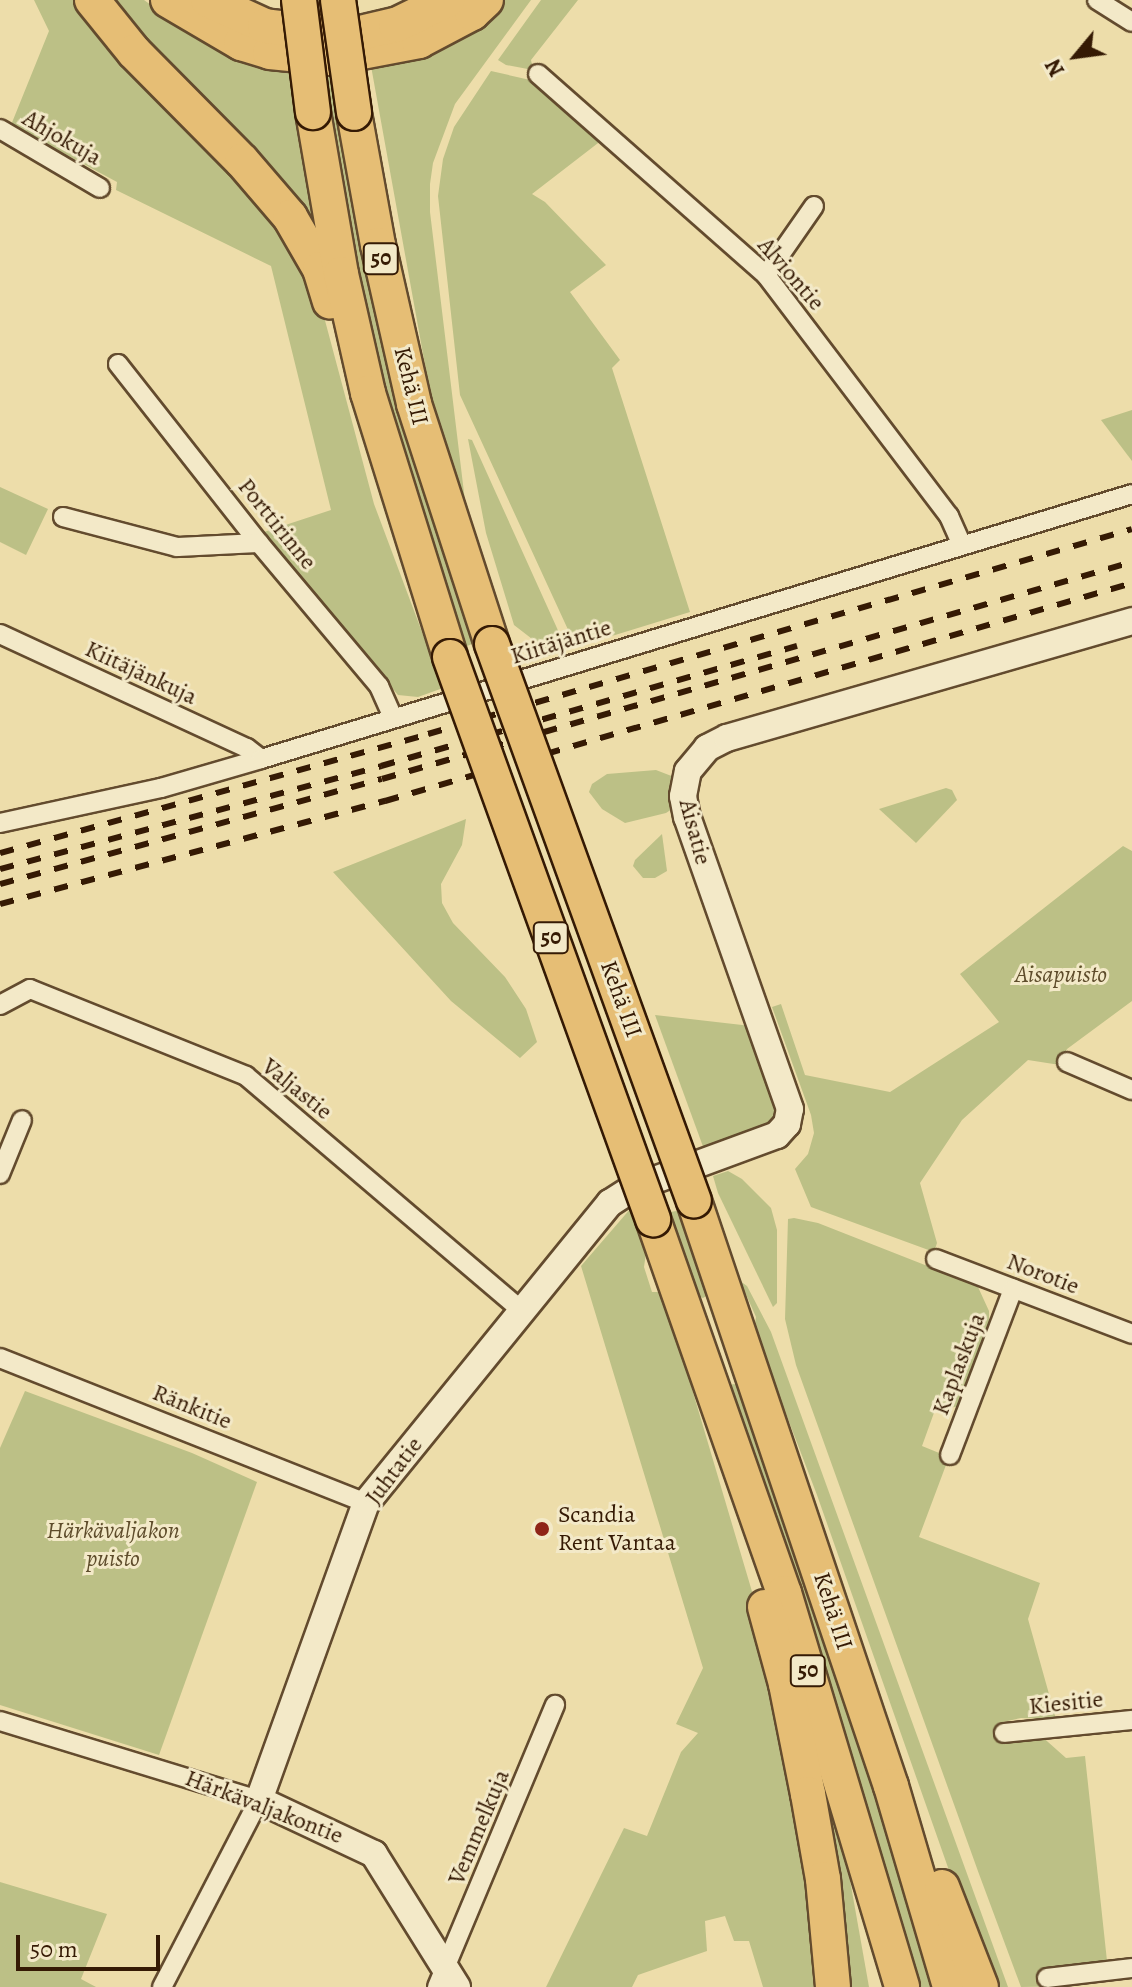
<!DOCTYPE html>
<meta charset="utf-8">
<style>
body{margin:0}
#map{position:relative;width:1132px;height:1987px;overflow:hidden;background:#edddaa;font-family:Alegreya,serif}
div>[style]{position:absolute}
.green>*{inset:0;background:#bcc086}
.roads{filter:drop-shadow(2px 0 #634b2e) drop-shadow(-2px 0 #634b2e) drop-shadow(0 2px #634b2e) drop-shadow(0 -2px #634b2e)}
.street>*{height:18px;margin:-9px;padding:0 9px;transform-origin:9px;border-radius:9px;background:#f3e9c8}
.secondary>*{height:26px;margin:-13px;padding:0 13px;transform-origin:13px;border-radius:13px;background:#f3e9c8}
.highway>*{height:34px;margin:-17px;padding:0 17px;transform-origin:17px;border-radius:17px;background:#e6be75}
.rail>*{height:6px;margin-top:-3px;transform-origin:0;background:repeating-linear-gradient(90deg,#351a04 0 14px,transparent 0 28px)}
.bridges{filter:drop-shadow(2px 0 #351a04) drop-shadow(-2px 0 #351a04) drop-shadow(0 2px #351a04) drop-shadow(0 -2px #351a04)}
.highway-bridge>*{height:34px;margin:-17px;padding:0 17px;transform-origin:17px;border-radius:17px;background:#e6be75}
.dots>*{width:22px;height:22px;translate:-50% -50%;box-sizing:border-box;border:4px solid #f3e9c8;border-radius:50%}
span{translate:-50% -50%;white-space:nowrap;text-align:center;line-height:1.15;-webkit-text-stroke:6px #f3e9c8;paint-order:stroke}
.shield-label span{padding:2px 6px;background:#f3e9c8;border:2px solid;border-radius:6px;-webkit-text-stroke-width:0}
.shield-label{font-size:22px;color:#351a04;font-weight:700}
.street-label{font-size:24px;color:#351a04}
.park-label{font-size:24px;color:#5e4c2b;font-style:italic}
.poi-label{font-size:24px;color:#351a04}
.left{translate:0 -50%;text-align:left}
.north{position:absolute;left:1036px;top:16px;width:80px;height:80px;-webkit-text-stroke:6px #f3e9c8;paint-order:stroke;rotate:241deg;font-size:22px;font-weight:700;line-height:32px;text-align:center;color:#351a04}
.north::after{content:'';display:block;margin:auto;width:28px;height:36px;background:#351a04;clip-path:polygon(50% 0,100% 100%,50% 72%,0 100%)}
.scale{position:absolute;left:16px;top:1935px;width:144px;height:36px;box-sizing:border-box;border:4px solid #351a04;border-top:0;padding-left:10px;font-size:24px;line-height:28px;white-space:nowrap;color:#351a04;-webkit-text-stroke:6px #f3e9c8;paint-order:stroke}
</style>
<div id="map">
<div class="green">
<i style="clip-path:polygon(34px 0,78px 0,291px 239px,323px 313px,374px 504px,443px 688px,418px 697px,398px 695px,261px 533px,331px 510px,271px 266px,116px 190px,117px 182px,11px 125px,49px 31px)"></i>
<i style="clip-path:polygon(106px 0,144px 0,190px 33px,220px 48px,290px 66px,319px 240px)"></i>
<i style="clip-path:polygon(505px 0,531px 0,455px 104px,433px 163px,430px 184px,430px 212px,466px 509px,447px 465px,427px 376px,371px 66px,480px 22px)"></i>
<i style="clip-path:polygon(541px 0,578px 0,531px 60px,533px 70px,506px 65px,498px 60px)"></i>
<i style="clip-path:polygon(322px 69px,333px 69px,402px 416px,434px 524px,477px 642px,462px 648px,398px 442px,373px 345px,353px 254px)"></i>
<i style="clip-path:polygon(491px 71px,539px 82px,602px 140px,532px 194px,545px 202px,606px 265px,570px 292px,620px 360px,612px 368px,690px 612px,576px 647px,460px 395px,438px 196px,443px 159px,454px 127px)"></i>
<i style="clip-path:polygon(1132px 410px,1132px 461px,1101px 420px)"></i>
<i style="clip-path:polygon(468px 439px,472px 440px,561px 637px,563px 651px,539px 659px,536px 642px,514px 625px,486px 533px)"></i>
<i style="clip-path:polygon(0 487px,48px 509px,26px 555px,0 542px)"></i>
<i style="clip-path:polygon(656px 770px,674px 777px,672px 809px,666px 813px,625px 823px,602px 809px,589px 792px,592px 784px,607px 774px)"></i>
<i style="clip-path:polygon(946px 788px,952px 790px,957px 800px,916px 843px,879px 809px)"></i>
<i style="clip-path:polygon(466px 819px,462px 845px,441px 884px,442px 903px,453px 923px,505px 977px,526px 1009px,537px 1042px,520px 1058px,451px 1001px,333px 872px)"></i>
<i style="clip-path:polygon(662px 834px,667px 871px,655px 878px,643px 878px,633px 866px,635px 860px)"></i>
<i style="clip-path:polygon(1123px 846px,1132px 851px,1132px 1001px,1067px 1049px,1060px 1065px,1028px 1060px,962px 1120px,920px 1183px,937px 1243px,934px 1252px,811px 1207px,795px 1169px,808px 1154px,814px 1133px,811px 1115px,772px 1007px,781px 1004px,805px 1075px,890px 1092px,999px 1022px,960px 974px)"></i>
<i style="clip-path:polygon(655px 1015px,751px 1026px,776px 1101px,773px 1123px,705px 1152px)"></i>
<i style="clip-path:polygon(728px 1171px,742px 1179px,771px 1208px,777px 1230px,777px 1303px,773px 1307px,718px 1193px,713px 1176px)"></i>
<i style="clip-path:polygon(631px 1208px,647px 1246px,644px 1267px,652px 1292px,662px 1292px,668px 1308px,756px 1605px,788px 1738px,822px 1987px,763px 1987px,749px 1941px,734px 1941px,725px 1916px,705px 1921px,707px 1951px,638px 1975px,632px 1987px,546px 1987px,624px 1828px,647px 1836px,681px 1752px,698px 1733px,676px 1724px,703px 1668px,581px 1266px)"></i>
<i style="clip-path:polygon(683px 1210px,708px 1295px,703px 1298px,697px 1296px,668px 1217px,670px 1212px)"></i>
<i style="clip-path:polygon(794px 1218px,818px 1223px,958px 1278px,978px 1287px,989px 1311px,989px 1327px,961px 1406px,935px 1410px,922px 1446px,949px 1457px,919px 1537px,1040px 1583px,1028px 1619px,1056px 1719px,1021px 1718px,998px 1723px,996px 1728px,998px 1735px,1039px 1734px,1066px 1758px,1085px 1756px,1107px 1961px,1067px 1966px,1062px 1972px,1075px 1986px,1021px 1987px,979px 1874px,796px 1365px,785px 1319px,788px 1219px)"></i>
<i style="clip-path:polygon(740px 1281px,747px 1286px,771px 1332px,1008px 1987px,990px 1987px,817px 1495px,754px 1330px,756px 1317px)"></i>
<i style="clip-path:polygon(733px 1384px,739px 1385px,851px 1714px,930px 1987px,919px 1987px,832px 1695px,730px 1386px)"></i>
<i style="clip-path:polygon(25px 1391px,192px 1453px,257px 1482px,159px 1755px,0 1705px,0 1448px)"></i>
<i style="clip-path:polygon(809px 1731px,845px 1852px,869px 1987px,844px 1987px)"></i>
<i style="clip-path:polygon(0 1882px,107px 1914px,81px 1979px,96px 1987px,0 1987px)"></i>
</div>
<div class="roads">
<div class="street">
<i style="left:1097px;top:0;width:41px;rotate:32.2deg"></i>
<i style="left:538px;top:74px;width:304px;rotate:41.4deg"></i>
<i style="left:766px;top:275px;width:303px;rotate:52.8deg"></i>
<i style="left:949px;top:516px;width:32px;rotate:66deg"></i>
<i style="left:0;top:129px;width:116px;rotate:30.5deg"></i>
<i style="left:766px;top:275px;width:84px;rotate:-55.2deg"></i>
<i style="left:118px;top:364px;width:228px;rotate:51.8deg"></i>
<i style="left:259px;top:543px;width:187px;rotate:50deg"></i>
<i style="left:379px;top:686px;width:34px;rotate:66deg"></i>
<i style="left:63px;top:517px;width:118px;rotate:14.7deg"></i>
<i style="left:177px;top:547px;width:82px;rotate:-2.8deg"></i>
<i style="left:0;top:634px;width:272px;rotate:24.8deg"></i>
<i style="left:247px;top:748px;width:18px;rotate:38deg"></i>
<i style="left:0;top:823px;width:165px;rotate:-12.3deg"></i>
<i style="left:161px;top:788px;width:104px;rotate:-16.2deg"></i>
<i style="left:261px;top:759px;width:910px;rotate:-16.92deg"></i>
<i style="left:0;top:1005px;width:34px;rotate:-28deg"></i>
<i style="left:30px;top:989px;width:233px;rotate:21.9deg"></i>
<i style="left:246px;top:1076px;width:362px;rotate:40.4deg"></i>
<i style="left:1067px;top:1062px;width:71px;rotate:23.3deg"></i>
<i style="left:0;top:1174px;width:58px;rotate:-67.8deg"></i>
<i style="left:936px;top:1259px;width:210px;rotate:20.9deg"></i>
<i style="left:0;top:1358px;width:394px;rotate:21.6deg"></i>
<i style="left:950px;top:1455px;width:178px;rotate:-69.2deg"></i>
<i style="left:0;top:1721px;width:271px;rotate:17deg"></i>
<i style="left:259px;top:1800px;width:211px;rotate:117.4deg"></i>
<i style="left:1004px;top:1733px;width:129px;rotate:-5.8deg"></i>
<i style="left:1047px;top:1978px;width:86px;rotate:-6.7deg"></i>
<i style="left:437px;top:1987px;width:306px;rotate:-67.3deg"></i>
</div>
<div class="secondary">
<i style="left:457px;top:1987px;width:157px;rotate:-122deg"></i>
<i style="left:374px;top:1854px;width:127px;rotate:-154.8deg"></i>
<i style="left:259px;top:1800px;width:316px;rotate:-70.2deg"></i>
<i style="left:366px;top:1503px;width:387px;rotate:-50.9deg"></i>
<i style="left:610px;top:1203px;width:27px;rotate:-33deg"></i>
<i style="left:633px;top:1188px;width:153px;rotate:-20.2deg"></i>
<i style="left:777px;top:1135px;width:15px;rotate:-48deg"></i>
<i style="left:787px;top:1124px;width:15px;rotate:-79deg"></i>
<i style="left:790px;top:1109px;width:310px;rotate:-109.4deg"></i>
<i style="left:687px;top:817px;width:21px;rotate:-101deg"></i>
<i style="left:683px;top:796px;width:25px;rotate:-79deg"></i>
<i style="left:688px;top:771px;width:30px;rotate:-50deg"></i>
<i style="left:707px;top:748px;width:22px;rotate:-27deg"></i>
<i style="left:727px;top:738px;width:422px;rotate:-16.1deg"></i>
</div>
<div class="highway">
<i style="left:92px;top:0;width:67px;rotate:51.1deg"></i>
<i style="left:134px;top:52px;width:153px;rotate:45.3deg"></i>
<i style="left:242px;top:161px;width:74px;rotate:49.4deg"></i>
<i style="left:290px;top:217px;width:60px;rotate:60deg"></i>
<i style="left:320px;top:269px;width:34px;rotate:73deg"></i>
<i style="left:168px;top:0;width:85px;rotate:30.5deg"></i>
<i style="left:241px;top:43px;width:30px;rotate:17deg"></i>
<i style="left:270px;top:52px;width:60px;rotate:5.7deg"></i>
<i style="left:330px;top:58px;width:91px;rotate:-10.8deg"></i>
<i style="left:419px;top:41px;width:60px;rotate:-27.8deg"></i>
<i style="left:472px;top:13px;width:19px;rotate:-43deg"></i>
<i style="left:208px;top:0;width:63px;rotate:24.5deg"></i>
<i style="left:265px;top:26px;width:64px;rotate:7.1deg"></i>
<i style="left:329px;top:34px;width:31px;rotate:-2deg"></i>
<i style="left:360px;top:33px;width:37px;rotate:-13deg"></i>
<i style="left:396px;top:25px;width:57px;rotate:-26.1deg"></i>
<i style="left:313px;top:112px;width:164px;rotate:80.2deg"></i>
<i style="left:341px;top:274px;width:122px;rotate:77.2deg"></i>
<i style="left:368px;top:393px;width:276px;rotate:72.7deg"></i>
<i style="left:354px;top:113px;width:134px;rotate:79.7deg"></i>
<i style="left:378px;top:245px;width:163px;rotate:77.2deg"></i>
<i style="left:414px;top:404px;width:252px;rotate:72deg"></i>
<i style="left:694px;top:1201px;width:617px;rotate:71.39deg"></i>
<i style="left:891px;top:1786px;width:209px;rotate:73.6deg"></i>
<i style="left:653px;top:1219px;width:396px;rotate:70.7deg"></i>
<i style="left:784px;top:1593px;width:411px;rotate:73.3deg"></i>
<i style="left:765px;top:1607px;width:80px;rotate:74.7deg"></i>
<i style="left:786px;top:1684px;width:112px;rotate:78.7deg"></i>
<i style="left:808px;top:1794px;width:86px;rotate:80deg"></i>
<i style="left:823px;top:1879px;width:108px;rotate:84.7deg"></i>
<i style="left:942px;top:1887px;width:107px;rotate:68.7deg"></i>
</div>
</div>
<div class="rail">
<i style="left:0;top:853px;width:444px;rotate:-15.5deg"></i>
<i style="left:428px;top:734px;width:733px;rotate:-16.24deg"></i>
<i style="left:0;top:869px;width:395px;rotate:-15.1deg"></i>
<i style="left:381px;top:766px;width:433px;rotate:-16.1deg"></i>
<i style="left:0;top:884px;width:396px;rotate:-15.4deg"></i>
<i style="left:382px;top:779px;width:781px;rotate:-16.14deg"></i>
<i style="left:0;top:904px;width:399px;rotate:-15deg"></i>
<i style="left:385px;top:801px;width:778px;rotate:-16.27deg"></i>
</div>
<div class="bridges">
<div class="highway-bridge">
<i style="left:299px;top:0;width:113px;rotate:82.9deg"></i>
<i style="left:338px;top:0;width:114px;rotate:81.9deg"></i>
<i style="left:492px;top:644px;width:592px;rotate:70.07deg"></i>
<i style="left:450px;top:657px;width:598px;rotate:70.14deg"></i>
</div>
</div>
<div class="dots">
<i style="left:542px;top:1529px;background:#8f2418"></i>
</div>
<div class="shield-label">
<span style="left:381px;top:259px">50</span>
<span style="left:551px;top:938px">50</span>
<span style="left:808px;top:1671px">50</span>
</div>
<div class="street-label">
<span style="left:62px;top:138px;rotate:30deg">Ahjokuja</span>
<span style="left:791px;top:274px;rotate:49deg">Alviontie</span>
<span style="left:411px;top:386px;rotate:76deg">Kehä III</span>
<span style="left:277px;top:524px;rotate:51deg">Porttirinne</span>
<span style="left:561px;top:642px;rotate:-17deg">Kiitäjäntie</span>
<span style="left:141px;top:673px;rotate:25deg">Kiitäjänkuja</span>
<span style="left:695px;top:832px;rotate:75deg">Aisatie</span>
<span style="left:621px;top:999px;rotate:70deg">Kehä III</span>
<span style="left:297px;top:1089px;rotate:39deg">Valjastie</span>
<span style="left:1043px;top:1274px;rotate:21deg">Norotie</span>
<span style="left:959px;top:1364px;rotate:-69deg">Kaplaskuja</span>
<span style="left:192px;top:1407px;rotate:22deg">Ränkitie</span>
<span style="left:394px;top:1471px;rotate:-53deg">Juhtatie</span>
<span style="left:833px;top:1611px;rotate:72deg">Kehä III</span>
<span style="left:1066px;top:1703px;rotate:-6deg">Kiesitie</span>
<span style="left:264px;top:1807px;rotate:21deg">Härkävaljakontie</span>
<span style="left:479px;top:1827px;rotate:-67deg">Vemmelkuja</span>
</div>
<div class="park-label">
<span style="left:1061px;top:975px">Aisapuisto</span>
<span style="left:113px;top:1545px">Härkävaljakon<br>puisto</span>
</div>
<div class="poi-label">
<span class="left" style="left:558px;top:1529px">Scandia<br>Rent Vantaa</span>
</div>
<div class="north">N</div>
<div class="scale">50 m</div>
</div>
